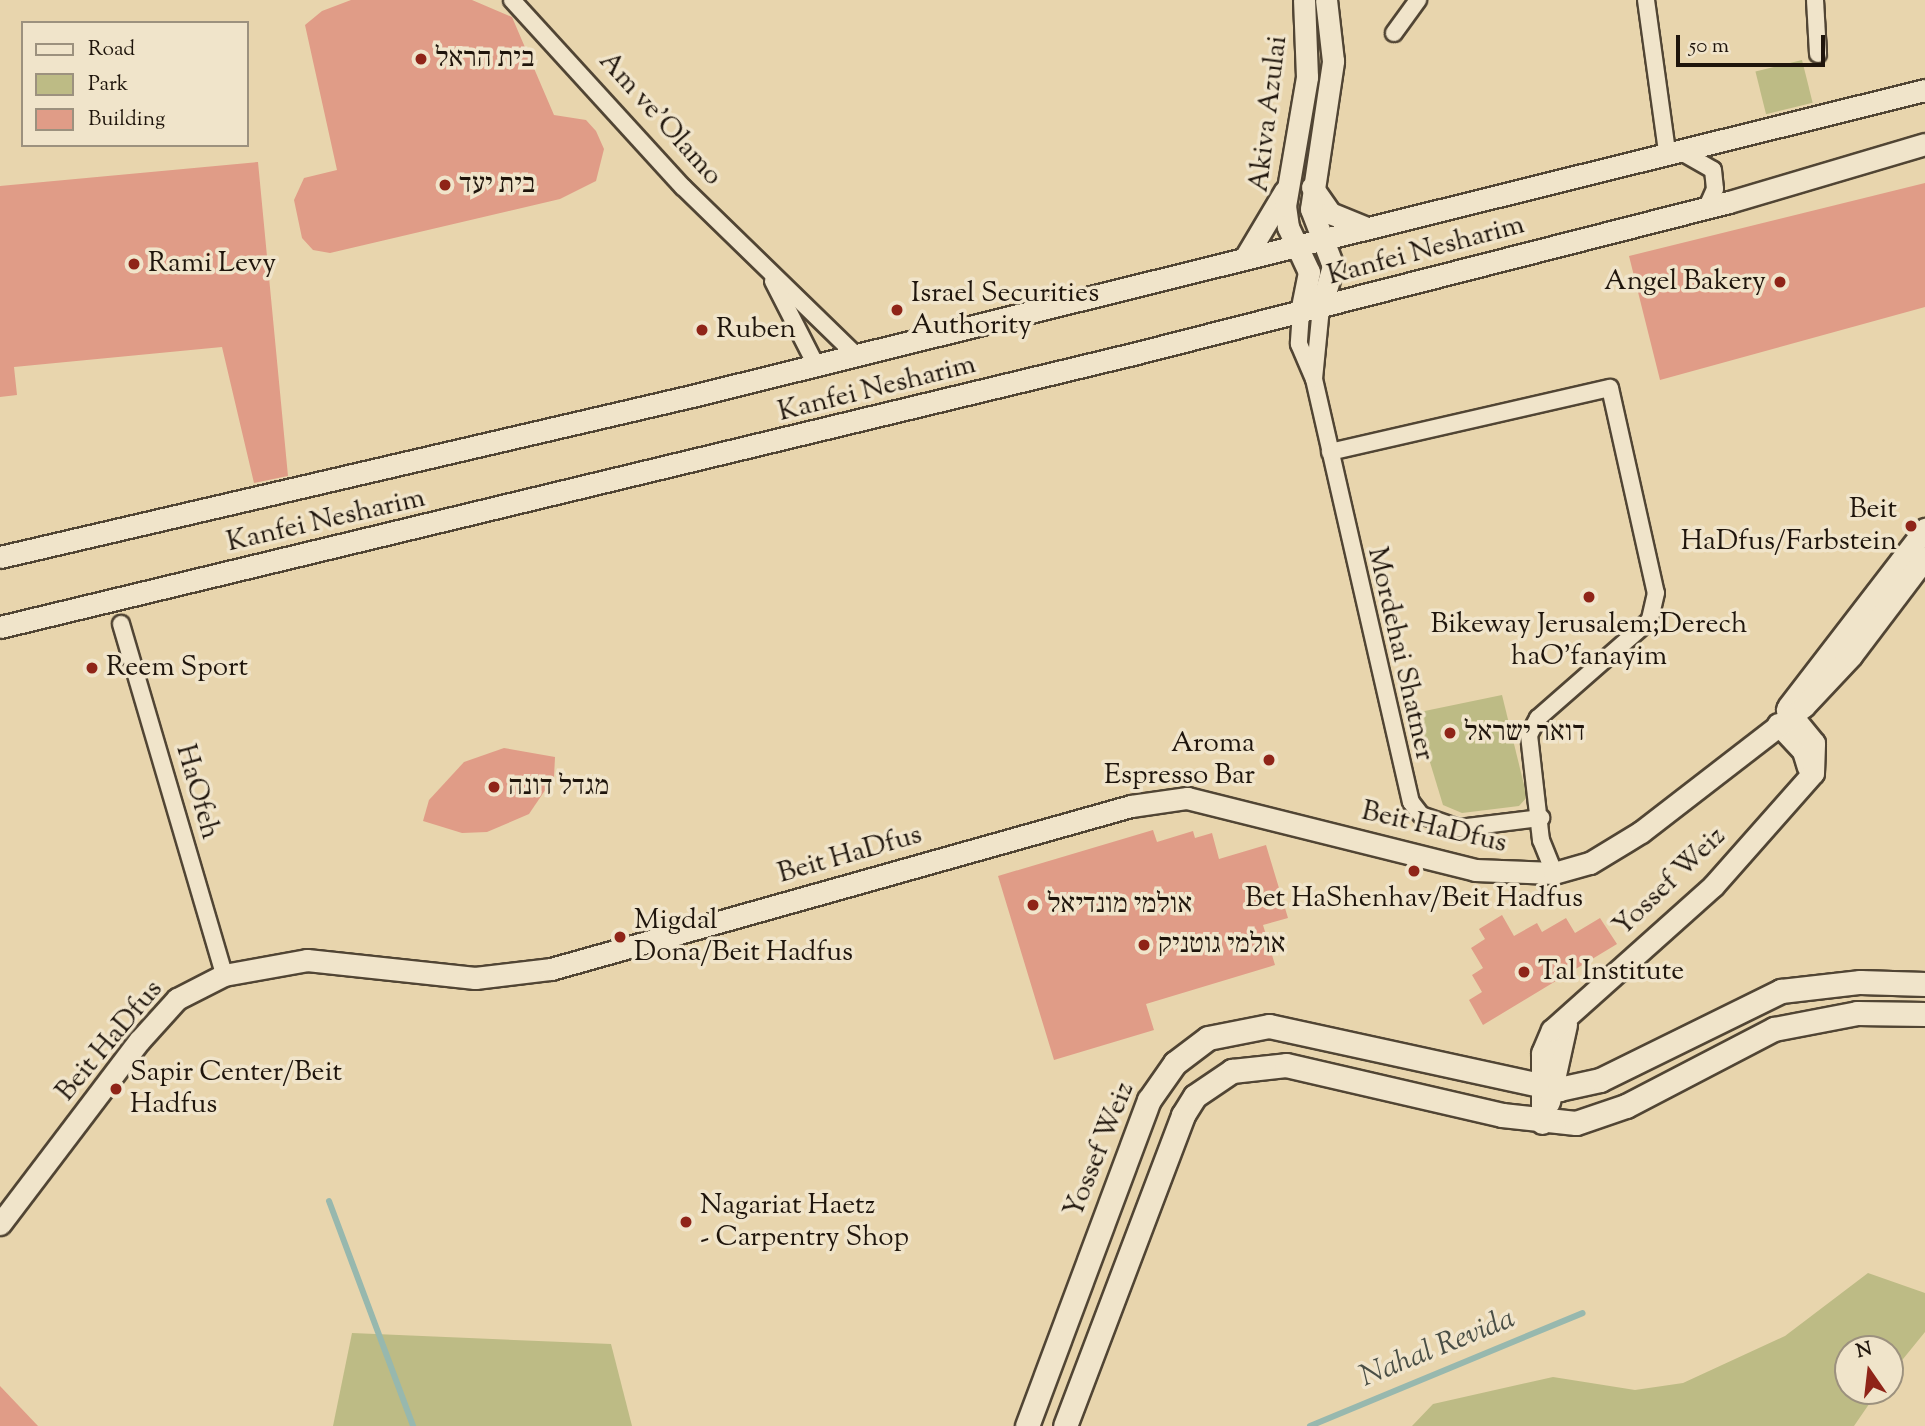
<!DOCTYPE html>
<meta charset="utf-8">
<style>
body{margin:0}
#map{position:relative;width:1925px;height:1426px;overflow:hidden;background:#e8d5ad;font-family:"Sorts Mill Goudy","Frank Ruhl Libre",serif}
div>[style]{position:absolute}
.green>*{inset:0;background:#bdbb85;transform-origin:0 0}
.stream>*{height:6px;margin:-3px;padding:0 3px;transform-origin:3px;border-radius:3px;background:#97b8ae}
.building>*{inset:0;background:#e09c87}
.roads{filter:drop-shadow(2px 0 #514534) drop-shadow(-2px 0 #514534) drop-shadow(0 2px #514534) drop-shadow(0 -2px #514534)}
.minor>*{height:16px;margin:-8px;padding:0 8px;transform-origin:8px;border-radius:8px;background:#f0e4ca}
.tertiary>*{height:21px;margin:-10.5px;padding:0 10.5px;transform-origin:10.5px;border-radius:10.5px;background:#f0e4ca}
.secondary>*{height:23px;margin:-11.5px;padding:0 11.5px;transform-origin:11.5px;border-radius:11.5px;background:#f0e4ca}
.dots>*{width:19px;height:19px;translate:-50% -50%;box-sizing:border-box;border:4px solid #f0e4ca;border-radius:50%}
span{translate:-50% -50%;white-space:nowrap;text-align:center;line-height:1.15;-webkit-text-stroke:7px #f0e4ca;paint-order:stroke}
.poi-label{font-size:28px;color:#1f150c}
.left{translate:0 -50%;text-align:left}
.right{translate:-100% -50%;text-align:right}
.street-label{font-size:28px;color:#1f150c}
.water-label{font-size:30px;color:#494e45;font-style:italic}
.legend{position:absolute;left:21px;top:21px;width:228px;height:126px;box-sizing:border-box;background:#f0e4ca;border:2px solid #9c917e;margin:0;padding:9px 12px;list-style:none;font-size:21px;color:#1f150c}
.legend li{display:flex;align-items:center;gap:14px;height:35px}
.legend b{width:35px;border:2px solid #9c917e}
.north{position:absolute;left:1834px;top:1335px;width:70px;height:70px;box-sizing:border-box;background:#f0e4ca;border:2px solid #9c917e;border-radius:50%;rotate:346deg;font-size:19px;font-weight:700;line-height:28px;text-align:center;color:#1f150c}
.north::after{content:'';display:block;margin:auto;width:24px;height:32px;background:#8f2418;clip-path:polygon(50% 0,100% 100%,50% 72%,0 100%)}
.scale{position:absolute;left:1676px;top:35px;width:149px;height:32px;box-sizing:border-box;border:4px solid #1f150c;border-top:0;padding-left:9px;font-size:21px;line-height:24px;white-space:nowrap;color:#1f150c;-webkit-text-stroke:5px #f0e4ca;paint-order:stroke}
</style>
<div id="map">
<div class="green">
<i style="left:1802px;top:60px;width:44px;height:48px;rotate:76deg"></i>
<i style="clip-path:polygon(1502px 695px,1527px 797px,1519px 806px,1462px 813px,1443px 805px,1415px 713px)"></i>
<i style="clip-path:polygon(1868px 1273px,1925px 1293px,1925px 1332px,1890px 1375px,1890px 1349px,1848px 1349px,1848px 1391px,1878px 1391px,1854px 1426px,1412px 1426px,1433px 1404px,1553px 1377px,1635px 1390px,1683px 1383px,1785px 1336px)"></i>
<i style="clip-path:polygon(352px 1333px,611px 1344px,632px 1426px,333px 1426px)"></i>
</div>
<div class="stream">
<i style="left:329px;top:1201px;width:240px;rotate:69.5deg"></i>
<i style="left:1310px;top:1426px;width:295px;rotate:-22.5deg"></i>
</div>
<div class="building">
<i style="clip-path:polygon(351px 0,472px 0,512px 17px,554px 115px,586px 120px,596px 131px,604px 149px,596px 181px,560px 199px,330px 253px,313px 250px,302px 238px,294px 200px,304px 178px,337px 170px,305px 25px,322px 11px)"></i>
<i style="clip-path:polygon(258px 162px,288px 476px,254px 483px,222px 347px,14px 367px,17px 395px,0 397px,0 186px)"></i>
<i style="clip-path:polygon(1925px 183px,1925px 307px,1660px 380px,1629px 256px)"></i>
<i style="clip-path:polygon(504px 748px,555px 757px,554px 777px,529px 814px,487px 832px,462px 833px,423px 821px,429px 800px,464px 762px)"></i>
<i style="clip-path:polygon(1153px 830px,1157px 842px,1193px 831px,1195px 838px,1212px 833px,1219px 859px,1266px 845px,1288px 918px,1263px 925px,1275px 965px,1146px 1004px,1154px 1030px,1054px 1060px,998px 876px)"></i>
<i style="clip-path:polygon(1502px 915px,1514px 936px,1537px 923px,1542px 932px,1566px 918px,1575px 933px,1600px 918px,1617px 944px,1483px 1025px,1469px 1000px,1482px 992px,1472px 975px,1483px 968px,1471px 948px,1485px 939px,1479px 929px)"></i>
<i style="clip-path:polygon(0 1386px,38px 1426px,0 1426px)"></i>
</div>
<div class="roads">
<div class="minor">
<i style="left:512px;top:0;width:253px;rotate:47.6deg"></i>
<i style="left:683px;top:187px;width:241px;rotate:44.2deg"></i>
<i style="left:1646px;top:0;width:153px;rotate:82.1deg"></i>
<i style="left:1815px;top:0;width:54px;rotate:86.8deg"></i>
<i style="left:1394px;top:33px;width:41px;rotate:-54deg"></i>
<i style="left:1678px;top:150px;width:40px;rotate:29.7deg"></i>
<i style="left:1713px;top:170px;width:19px;rotate:84deg"></i>
<i style="left:1715px;top:189px;width:20px;rotate:114deg"></i>
<i style="left:773px;top:281px;width:94px;rotate:62.9deg"></i>
<i style="left:1301px;top:312px;width:32px;rotate:94deg"></i>
<i style="left:1299px;top:344px;width:38px;rotate:67deg"></i>
<i style="left:1314px;top:379px;width:434px;rotate:77.1deg"></i>
<i style="left:1411px;top:802px;width:16px;rotate:52deg"></i>
<i style="left:1421px;top:815px;width:40px;rotate:18.9deg"></i>
<i style="left:1459px;top:828px;width:83px;rotate:-7deg"></i>
<i style="left:1314px;top:379px;width:72px;rotate:-84.4deg"></i>
<i style="left:1330px;top:452px;width:287px;rotate:-12.9deg"></i>
<i style="left:1610px;top:388px;width:210px;rotate:77.4deg"></i>
<i style="left:1656px;top:593px;width:28px;rotate:103deg"></i>
<i style="left:1650px;top:620px;width:149px;rotate:138.8deg"></i>
<i style="left:1538px;top:718px;width:19px;rotate:118deg"></i>
<i style="left:1529px;top:735px;width:106px;rotate:83.5deg"></i>
<i style="left:1541px;top:840px;width:35px;rotate:68deg"></i>
<i style="left:121px;top:624px;width:366px;rotate:73.6deg"></i>
</div>
<div class="tertiary">
<i style="left:1312px;top:187px;width:32px;rotate:55deg"></i>
<i style="left:1330px;top:213px;width:37px;rotate:22deg"></i>
<i style="left:1245px;top:258px;width:78px;rotate:-59.2deg"></i>
<i style="left:1321px;top:307px;width:43px;rotate:-73.7deg"></i>
<i style="left:1333px;top:266px;width:61px;rotate:-111.1deg"></i>
<i style="left:1311px;top:209px;width:150px;rotate:-81.5deg"></i>
<i style="left:1333px;top:61px;width:61px;rotate:-96.5deg"></i>
<i style="left:1301px;top:312px;width:41px;rotate:-78.7deg"></i>
<i style="left:1309px;top:272px;width:50px;rotate:-115deg"></i>
<i style="left:1288px;top:227px;width:21px;rotate:-98deg"></i>
<i style="left:1285px;top:206px;width:131px;rotate:-80.3deg"></i>
<i style="left:1307px;top:77px;width:77px;rotate:-92.2deg"></i>
<i style="left:0;top:557px;width:710px;rotate:-13.1deg"></i>
<i style="left:692px;top:396px;width:1270px;rotate:-13.94deg"></i>
<i style="left:0;top:627px;width:1161px;rotate:-13.55deg"></i>
<i style="left:1129px;top:355px;width:619px;rotate:-14.31deg"></i>
<i style="left:1729px;top:202px;width:204px;rotate:-16.5deg"></i>
<i style="left:1788px;top:707px;width:225px;rotate:-52.4deg"></i>
<i style="left:1778px;top:724px;width:37px;rotate:47deg"></i>
<i style="left:1803px;top:751px;width:17px;rotate:73deg"></i>
<i style="left:1549px;top:1102px;width:79px;rotate:-77.6deg"></i>
<i style="left:1542px;top:1123px;width:70px;rotate:-90deg"></i>
<i style="left:1542px;top:1053px;width:25px;rotate:-67deg"></i>
<i style="left:1552px;top:1030px;width:216px;rotate:-41.8deg"></i>
<i style="left:1713px;top:886px;width:151px;rotate:-48.5deg"></i>
<i style="left:1813px;top:773px;width:30px;rotate:-88deg"></i>
<i style="left:1814px;top:743px;width:43px;rotate:-129.3deg"></i>
<i style="left:0;top:1224px;width:230px;rotate:-52.8deg"></i>
<i style="left:139px;top:1041px;width:57px;rotate:-47.9deg"></i>
<i style="left:177px;top:999px;width:53px;rotate:-27.1deg"></i>
<i style="left:224px;top:975px;width:84px;rotate:-10.2deg"></i>
<i style="left:307px;top:960px;width:169px;rotate:6.1deg"></i>
<i style="left:475px;top:978px;width:77px;rotate:-6.8deg"></i>
<i style="left:551px;top:969px;width:602px;rotate:-15.7deg"></i>
<i style="left:1131px;top:806px;width:57px;rotate:-8.1deg"></i>
<i style="left:1187px;top:798px;width:297px;rotate:14deg"></i>
<i style="left:1475px;top:870px;width:79px;rotate:2.2deg"></i>
<i style="left:1554px;top:873px;width:37px;rotate:-16deg"></i>
<i style="left:1590px;top:863px;width:60px;rotate:-31.3deg"></i>
<i style="left:1641px;top:832px;width:206px;rotate:-37.7deg"></i>
<i style="left:1804px;top:706px;width:69px;rotate:-46.8deg"></i>
<i style="left:1851px;top:656px;width:123px;rotate:-52.9deg"></i>
</div>
<div class="secondary">
<i style="left:1027px;top:1426px;width:348px;rotate:-69.5deg"></i>
<i style="left:1149px;top:1100px;width:45px;rotate:-54.9deg"></i>
<i style="left:1175px;top:1063px;width:41px;rotate:-37.1deg"></i>
<i style="left:1208px;top:1038px;width:62px;rotate:-11.1deg"></i>
<i style="left:1269px;top:1026px;width:297px;rotate:12.3deg"></i>
<i style="left:1559px;top:1089px;width:42px;rotate:-12.4deg"></i>
<i style="left:1600px;top:1080px;width:202px;rotate:-26.2deg"></i>
<i style="left:1781px;top:991px;width:80px;rotate:-6.5deg"></i>
<i style="left:1860px;top:982px;width:65px;rotate:1.8deg"></i>
<i style="left:1065px;top:1426px;width:333px;rotate:-69.2deg"></i>
<i style="left:1183px;top:1115px;width:22px;rotate:-58deg"></i>
<i style="left:1195px;top:1096px;width:45px;rotate:-34deg"></i>
<i style="left:1232px;top:1071px;width:54px;rotate:-6.3deg"></i>
<i style="left:1286px;top:1065px;width:222px;rotate:13deg"></i>
<i style="left:1502px;top:1115px;width:74px;rotate:6.2deg"></i>
<i style="left:1576px;top:1123px;width:53px;rotate:-18.8deg"></i>
<i style="left:1626px;top:1106px;width:167px;rotate:-27.5deg"></i>
<i style="left:1774px;top:1029px;width:85px;rotate:-10.9deg"></i>
<i style="left:1857px;top:1013px;width:68px;rotate:0.8deg"></i>
</div>
</div>
<div class="dots">
<i style="left:421px;top:59px;background:#8f2418"></i>
<i style="left:445px;top:185px;background:#8f2418"></i>
<i style="left:134px;top:264px;background:#8f2418"></i>
<i style="left:1780px;top:282px;background:#8f2418"></i>
<i style="left:897px;top:310px;background:#8f2418"></i>
<i style="left:702px;top:330px;background:#8f2418"></i>
<i style="left:1911px;top:526px;background:#8f2418"></i>
<i style="left:1589px;top:597px;background:#8f2418"></i>
<i style="left:92px;top:668px;background:#8f2418"></i>
<i style="left:1450px;top:733px;background:#8f2418"></i>
<i style="left:1269px;top:760px;background:#8f2418"></i>
<i style="left:494px;top:787px;background:#8f2418"></i>
<i style="left:1414px;top:871px;background:#8f2418"></i>
<i style="left:1033px;top:905px;background:#8f2418"></i>
<i style="left:620px;top:937px;background:#8f2418"></i>
<i style="left:1144px;top:945px;background:#8f2418"></i>
<i style="left:1524px;top:972px;background:#8f2418"></i>
<i style="left:116px;top:1089px;background:#8f2418"></i>
<i style="left:686px;top:1222px;background:#8f2418"></i>
</div>
<div class="poi-label">
<span class="left" style="left:435px;top:59px">בית הראל</span>
<span class="left" style="left:459px;top:185px">בית יעד</span>
<span class="left" style="left:148px;top:264px">Rami Levy</span>
<span class="right" style="left:1766px;top:282px">Angel Bakery</span>
<span class="left" style="left:911px;top:310px">Israel Securities<br>Authority</span>
<span class="left" style="left:716px;top:330px">Ruben</span>
<span class="right" style="left:1897px;top:526px">Beit<br>HaDfus/Farbstein</span>
<span style="left:1589px;top:641px">Bikeway Jerusalem;Derech<br>haO'fanayim</span>
<span class="left" style="left:106px;top:668px">Reem Sport</span>
<span class="left" style="left:1464px;top:733px">דואר ישראל</span>
<span class="right" style="left:1255px;top:760px">Aroma<br>Espresso Bar</span>
<span class="left" style="left:508px;top:787px">מגדל דונה</span>
<span style="left:1414px;top:899px">Bet HaShenhav/Beit Hadfus</span>
<span class="left" style="left:1047px;top:905px">אולמי מונדיאל</span>
<span class="left" style="left:634px;top:937px">Migdal<br>Dona/Beit Hadfus</span>
<span class="left" style="left:1158px;top:945px">אולמי גוטניק</span>
<span class="left" style="left:1538px;top:972px">Tal Institute</span>
<span class="left" style="left:130px;top:1089px">Sapir Center/Beit<br>Hadfus</span>
<span class="left" style="left:700px;top:1222px">Nagariat Haetz<br>- Carpentry Shop</span>
</div>
<div class="street-label">
<span style="left:1269px;top:114px;rotate:-83deg">Akiva Azulai</span>
<span style="left:660px;top:119px;rotate:48deg">Am ve'Olamo</span>
<span style="left:1426px;top:251px;rotate:-15deg">Kanfei Nesharim</span>
<span style="left:877px;top:389px;rotate:-14deg">Kanfei Nesharim</span>
<span style="left:326px;top:521px;rotate:-13deg">Kanfei Nesharim</span>
<span style="left:1400px;top:654px;rotate:77deg">Mordehai Shatner</span>
<span style="left:197px;top:792px;rotate:74deg">HaOfeh</span>
<span style="left:1434px;top:828px;rotate:13deg">Beit HaDfus</span>
<span style="left:850px;top:855px;rotate:-16deg">Beit HaDfus</span>
<span style="left:1670px;top:882px;rotate:-44deg">Yossef Weiz</span>
<span style="left:110px;top:1041px;rotate:-50deg">Beit HaDfus</span>
<span style="left:1100px;top:1150px;rotate:-68deg">Yossef Weiz</span>
</div>
<div class="water-label">
<span style="left:1438px;top:1349px;rotate:-22deg">Nahal Revida</span>
</div>
<ul class="legend">
<li><b style="height:9px;background:#f0e4ca"></b>Road</li>
<li><b style="height:19px;background:#bdbb85"></b>Park</li>
<li><b style="height:19px;background:#e09c87"></b>Building</li>
</ul>
<div class="north">N</div>
<div class="scale">50 m</div>
</div>
